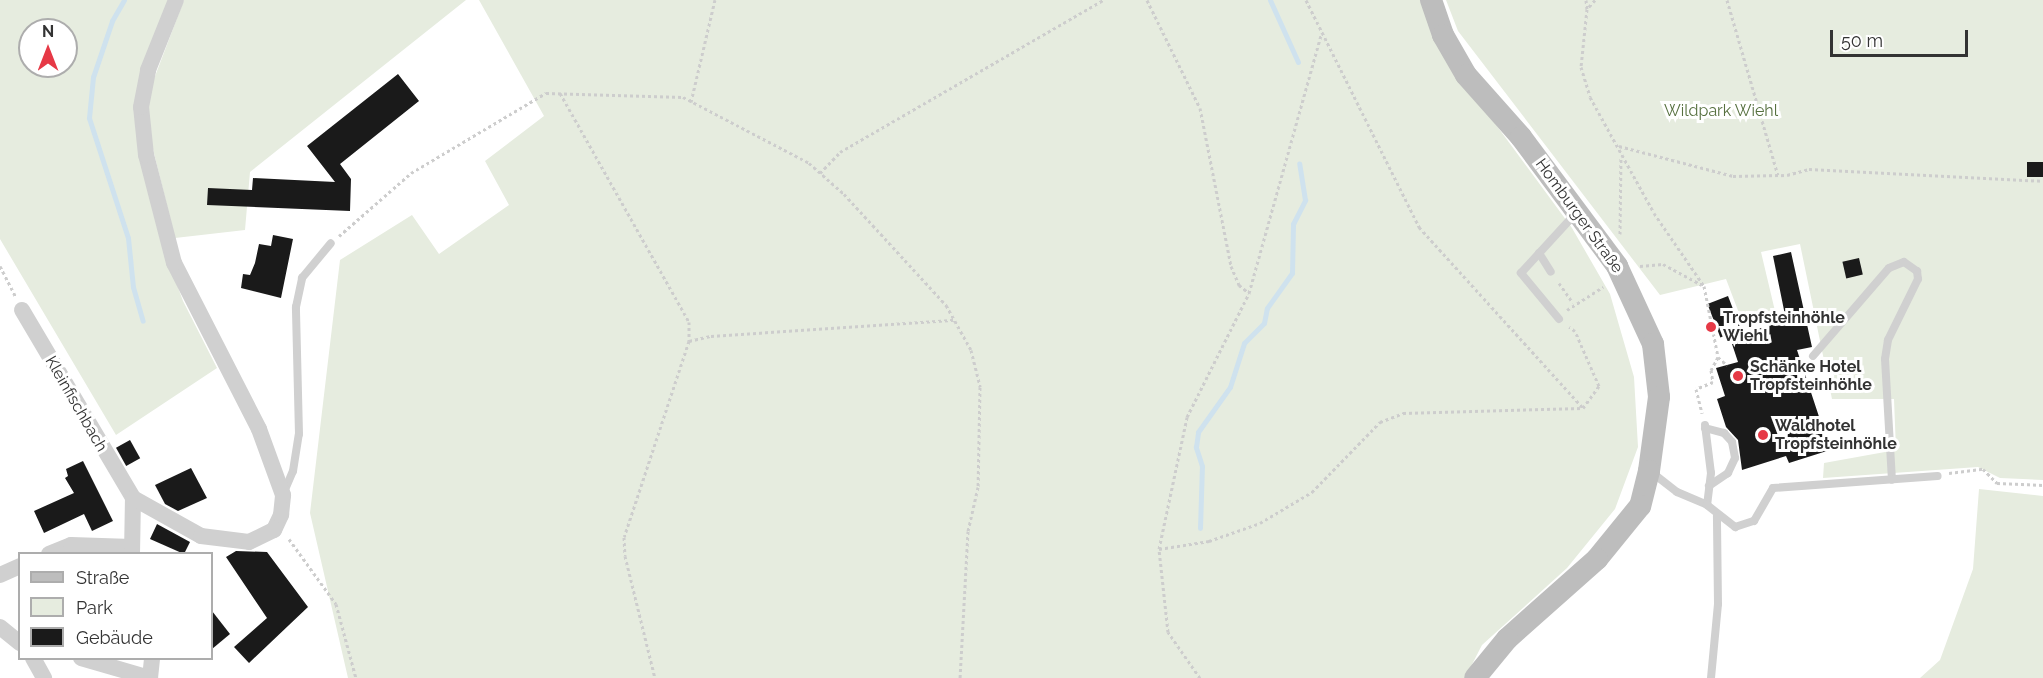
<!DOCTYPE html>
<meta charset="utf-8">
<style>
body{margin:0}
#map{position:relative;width:2043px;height:678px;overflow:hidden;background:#fff;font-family:Raleway,sans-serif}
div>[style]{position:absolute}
.green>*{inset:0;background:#e6ecdf}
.stream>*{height:5px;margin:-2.5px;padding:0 2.5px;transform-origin:2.5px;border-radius:2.5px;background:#cfe2ee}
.building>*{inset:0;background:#1a1a1a;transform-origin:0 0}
.path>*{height:3px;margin-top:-1.5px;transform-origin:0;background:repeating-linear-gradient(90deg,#cdcdcd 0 3px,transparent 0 6px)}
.service>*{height:8px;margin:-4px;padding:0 4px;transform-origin:4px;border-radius:4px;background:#d0d0d0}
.minor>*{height:16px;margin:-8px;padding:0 8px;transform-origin:8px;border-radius:8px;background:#d0d0d0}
.secondary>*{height:22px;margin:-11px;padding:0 11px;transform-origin:11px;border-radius:11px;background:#bdbdbd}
.dots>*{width:16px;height:16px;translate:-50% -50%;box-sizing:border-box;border:3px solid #fff;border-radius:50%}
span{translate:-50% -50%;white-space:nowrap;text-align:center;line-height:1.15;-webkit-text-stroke:6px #fff;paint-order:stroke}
.park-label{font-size:16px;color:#56703f}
.street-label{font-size:16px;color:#333}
.poi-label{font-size:16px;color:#333;font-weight:700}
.left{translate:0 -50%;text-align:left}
.legend{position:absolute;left:18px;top:552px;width:195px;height:108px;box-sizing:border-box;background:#fff;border:2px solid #adadad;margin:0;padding:8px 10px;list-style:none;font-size:18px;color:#333}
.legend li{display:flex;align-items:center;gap:12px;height:30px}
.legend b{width:30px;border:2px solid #adadad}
.north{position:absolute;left:18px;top:18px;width:60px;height:60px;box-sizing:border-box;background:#fff;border:2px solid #adadad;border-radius:50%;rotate:0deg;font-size:16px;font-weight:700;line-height:24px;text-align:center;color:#333}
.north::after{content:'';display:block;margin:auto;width:21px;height:27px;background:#e63946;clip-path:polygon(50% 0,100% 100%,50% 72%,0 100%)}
.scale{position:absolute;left:1830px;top:30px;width:138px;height:27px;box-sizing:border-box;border:3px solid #333;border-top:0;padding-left:8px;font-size:18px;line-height:21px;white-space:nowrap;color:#333;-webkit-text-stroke:4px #fff;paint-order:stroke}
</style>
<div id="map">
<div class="green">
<i style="clip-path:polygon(evenodd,0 0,169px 0,138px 104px,160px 239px,183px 301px,217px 368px,116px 435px,0 239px,0 0,30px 30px,66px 30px,66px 66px,30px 66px,30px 30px)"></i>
<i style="clip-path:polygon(184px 0,466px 0,250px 172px,245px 230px,175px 238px,148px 129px,149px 92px)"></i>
<i style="clip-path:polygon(479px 0,1420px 0,1434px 34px,1463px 80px,1572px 228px,1610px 294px,1634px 377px,1638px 447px,1615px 509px,1567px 568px,1482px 645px,1465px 678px,348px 678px,310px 513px,340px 260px,412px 215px,439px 254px,509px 205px,485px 161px,544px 116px)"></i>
<i style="clip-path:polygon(1446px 0,2043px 0,2043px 480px,2000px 478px,1978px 467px,1823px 478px,1824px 463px,1896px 450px,1894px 399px,1832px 399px,1800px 244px,1761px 252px,1775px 311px,1742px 321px,1726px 279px,1660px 295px,1458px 31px)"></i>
<i style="clip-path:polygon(1979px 489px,2043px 496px,2043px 678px,1920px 678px,1940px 660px,1973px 569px)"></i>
</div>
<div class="stream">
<i style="left:124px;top:0;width:24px;rotate:120deg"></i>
<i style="left:112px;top:21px;width:59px;rotate:108.7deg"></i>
<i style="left:93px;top:77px;width:41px;rotate:95.6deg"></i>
<i style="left:89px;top:118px;width:126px;rotate:72deg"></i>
<i style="left:128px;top:238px;width:49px;rotate:84.2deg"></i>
<i style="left:133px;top:287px;width:35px;rotate:74deg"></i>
<i style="left:1270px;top:0;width:68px;rotate:65.7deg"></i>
<i style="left:1200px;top:528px;width:62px;rotate:-88.2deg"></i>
<i style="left:1202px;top:466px;width:20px;rotate:-108deg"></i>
<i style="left:1196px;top:447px;width:15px;rotate:-82deg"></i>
<i style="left:1198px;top:432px;width:55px;rotate:-54.6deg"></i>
<i style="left:1230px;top:387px;width:46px;rotate:-72.3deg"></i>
<i style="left:1244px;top:343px;width:28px;rotate:-45deg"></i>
<i style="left:1264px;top:323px;width:15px;rotate:-79deg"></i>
<i style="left:1267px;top:308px;width:43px;rotate:-54.5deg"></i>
<i style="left:1292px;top:273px;width:49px;rotate:-88.8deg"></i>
<i style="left:1293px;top:224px;width:27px;rotate:-63deg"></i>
<i style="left:1305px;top:200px;width:37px;rotate:-99deg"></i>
</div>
<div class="building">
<i style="clip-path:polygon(398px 74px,419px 101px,340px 164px,351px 179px,350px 211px,207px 205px,208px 188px,252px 190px,253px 178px,335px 182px,307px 146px)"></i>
<i style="left:2027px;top:162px;width:16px;height:15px"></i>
<i style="clip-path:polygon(273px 235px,293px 239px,281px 298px,241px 288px,243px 274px,250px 275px,255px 263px,259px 244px,271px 246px)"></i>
<i style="clip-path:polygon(1791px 252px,1812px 347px,1797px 350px,1830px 450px,1789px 463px,1786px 456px,1742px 470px,1738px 440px,1726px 427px,1717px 399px,1725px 396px,1716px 368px,1738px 362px,1730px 338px,1786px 320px,1773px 256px)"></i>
<i style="left:1859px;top:258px;width:17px;height:17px;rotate:77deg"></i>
<i style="left:1728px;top:296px;width:36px;height:22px;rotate:69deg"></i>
<i style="left:130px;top:440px;width:21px;height:16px;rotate:61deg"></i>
<i style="clip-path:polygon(83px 461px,113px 521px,92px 531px,84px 514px,44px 533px,34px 511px,74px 493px,65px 478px,68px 476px,66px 469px)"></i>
<i style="clip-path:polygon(191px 468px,207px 498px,178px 511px,165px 504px,155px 485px)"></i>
<i style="clip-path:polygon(157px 524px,190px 542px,184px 554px,150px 539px)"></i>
<i style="clip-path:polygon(236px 551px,267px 552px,308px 607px,249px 663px,234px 647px,267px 618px,226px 557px)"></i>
<i style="clip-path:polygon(212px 611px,230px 634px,212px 649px)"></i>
</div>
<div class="path">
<i style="left:1147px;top:0;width:120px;rotate:63.9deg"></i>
<i style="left:1200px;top:108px;width:161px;rotate:78.9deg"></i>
<i style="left:1231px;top:266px;width:21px;rotate:67deg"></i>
<i style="left:1239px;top:285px;width:13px;rotate:39deg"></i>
<i style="left:1306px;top:0;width:254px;rotate:63.5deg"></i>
<i style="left:1419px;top:227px;width:244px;rotate:47.8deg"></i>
<i style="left:1586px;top:0;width:9px;rotate:84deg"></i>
<i style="left:1595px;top:0;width:12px;rotate:132deg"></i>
<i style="left:1587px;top:9px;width:58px;rotate:95.9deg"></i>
<i style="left:1581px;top:67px;width:31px;rotate:73deg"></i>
<i style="left:1590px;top:97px;width:132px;rotate:61.1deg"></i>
<i style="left:1654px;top:213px;width:88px;rotate:55.6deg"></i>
<i style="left:1704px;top:286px;width:72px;rotate:78.8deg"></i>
<i style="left:1718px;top:357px;width:15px;rotate:118deg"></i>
<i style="left:1711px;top:370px;width:12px;rotate:81deg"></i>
<i style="left:1713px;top:382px;width:18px;rotate:158deg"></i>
<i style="left:1696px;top:389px;width:25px;rotate:76deg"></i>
<i style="left:1727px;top:0;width:182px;rotate:73.8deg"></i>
<i style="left:560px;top:93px;width:263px;rotate:60.6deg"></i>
<i style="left:689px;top:322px;width:19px;rotate:90deg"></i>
<i style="left:689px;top:341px;width:206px;rotate:108.3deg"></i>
<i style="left:624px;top:537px;width:19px;rotate:87deg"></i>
<i style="left:625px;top:556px;width:126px;rotate:76.2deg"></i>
<i style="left:691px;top:102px;width:105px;rotate:-76.8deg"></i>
<i style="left:1619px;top:146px;width:118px;rotate:14.7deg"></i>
<i style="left:1733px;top:176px;width:54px;rotate:-1.1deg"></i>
<i style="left:1787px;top:175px;width:23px;rotate:-15deg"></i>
<i style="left:1809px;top:169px;width:234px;rotate:2.9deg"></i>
<i style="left:820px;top:173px;width:29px;rotate:-46deg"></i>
<i style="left:840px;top:152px;width:304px;rotate:-30deg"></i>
<i style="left:1620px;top:234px;width:77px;rotate:-89.3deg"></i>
<i style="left:339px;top:236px;width:96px;rotate:-41.2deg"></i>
<i style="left:411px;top:173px;width:157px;rotate:-30.7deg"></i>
<i style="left:546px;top:93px;width:137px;rotate:1.7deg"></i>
<i style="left:683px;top:97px;width:142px;rotate:27.6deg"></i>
<i style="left:809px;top:163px;width:47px;rotate:41.5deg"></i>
<i style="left:844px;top:194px;width:151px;rotate:47.4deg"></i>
<i style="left:946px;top:305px;width:51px;rotate:60.9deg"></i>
<i style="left:971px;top:350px;width:38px;rotate:76deg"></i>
<i style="left:980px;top:387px;width:100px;rotate:91.1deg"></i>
<i style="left:978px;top:487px;width:45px;rotate:102.8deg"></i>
<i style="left:968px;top:531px;width:147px;rotate:93.1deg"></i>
<i style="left:0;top:266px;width:34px;rotate:63deg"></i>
<i style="left:1640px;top:266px;width:23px;rotate:-5deg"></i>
<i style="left:1663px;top:264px;width:44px;rotate:28.3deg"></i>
<i style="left:1559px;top:283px;width:24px;rotate:55deg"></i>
<i style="left:1567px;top:310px;width:43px;rotate:-32.6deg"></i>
<i style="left:689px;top:341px;width:23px;rotate:-13deg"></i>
<i style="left:711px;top:336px;width:245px;rotate:-3.8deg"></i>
<i style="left:1718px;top:357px;width:12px;rotate:42deg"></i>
<i style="left:1949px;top:473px;width:34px;rotate:-7deg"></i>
<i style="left:1983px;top:469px;width:20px;rotate:45deg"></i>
<i style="left:1997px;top:483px;width:46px;rotate:2.5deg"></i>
<i style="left:289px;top:539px;width:80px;rotate:54.1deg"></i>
<i style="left:336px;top:604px;width:77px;rotate:74.9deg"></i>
<i style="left:1159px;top:549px;width:135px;rotate:-78deg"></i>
<i style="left:1187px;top:417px;width:139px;rotate:-63.4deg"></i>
<i style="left:1249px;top:293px;width:268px;rotate:-74.4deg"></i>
<i style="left:1200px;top:678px;width:56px;rotate:-124.8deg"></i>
<i style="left:1168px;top:632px;width:83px;rotate:-96.2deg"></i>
<i style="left:1159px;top:549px;width:51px;rotate:-9.1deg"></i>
<i style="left:1209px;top:541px;width:54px;rotate:-19.4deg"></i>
<i style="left:1260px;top:523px;width:61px;rotate:-30.8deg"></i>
<i style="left:1312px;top:492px;width:98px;rotate:-45.8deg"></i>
<i style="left:1380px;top:422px;width:25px;rotate:-21deg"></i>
<i style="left:1403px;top:413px;width:180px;rotate:-1.6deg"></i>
<i style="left:1583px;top:408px;width:27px;rotate:-54deg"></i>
<i style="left:1599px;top:386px;width:60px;rotate:-113.6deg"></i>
<i style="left:1575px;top:331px;width:7px;rotate:-146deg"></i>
</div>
<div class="service">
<i style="left:1539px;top:253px;width:22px;rotate:58deg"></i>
<i style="left:1559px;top:319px;width:60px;rotate:-129.6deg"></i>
<i style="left:1521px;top:273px;width:80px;rotate:-47.5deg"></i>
<i style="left:1813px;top:356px;width:116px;rotate:-49.2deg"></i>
<i style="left:1889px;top:268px;width:16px;rotate:-22deg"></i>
<i style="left:1904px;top:262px;width:16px;rotate:35deg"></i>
<i style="left:1917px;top:271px;width:8px;rotate:83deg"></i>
<i style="left:1918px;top:279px;width:68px;rotate:116.2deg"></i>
<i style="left:1888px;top:340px;width:19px;rotate:99deg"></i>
<i style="left:1885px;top:359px;width:121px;rotate:86.7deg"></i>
<i style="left:1705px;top:425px;width:48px;rotate:82.9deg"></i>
<i style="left:1711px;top:473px;width:32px;rotate:97deg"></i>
<i style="left:1705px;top:428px;width:20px;rotate:15deg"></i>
<i style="left:1724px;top:433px;width:12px;rotate:48deg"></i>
<i style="left:1732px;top:442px;width:16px;rotate:79deg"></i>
<i style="left:1735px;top:458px;width:17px;rotate:115deg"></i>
<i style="left:1728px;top:473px;width:23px;rotate:146deg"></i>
<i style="left:1650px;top:471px;width:34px;rotate:38deg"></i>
<i style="left:1677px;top:492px;width:33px;rotate:23deg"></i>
<i style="left:1707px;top:505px;width:36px;rotate:38deg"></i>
<i style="left:1735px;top:527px;width:20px;rotate:-18deg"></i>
<i style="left:1754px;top:521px;width:38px;rotate:-60deg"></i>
<i style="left:1773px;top:488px;width:165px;rotate:-4.2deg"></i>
<i style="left:284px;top:492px;width:23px;rotate:-67deg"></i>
<i style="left:293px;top:471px;width:37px;rotate:-81deg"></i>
<i style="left:299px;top:434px;width:127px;rotate:-91.4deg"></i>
<i style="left:296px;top:307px;width:30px;rotate:-78deg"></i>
<i style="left:302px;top:278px;width:45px;rotate:-50.4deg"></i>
<i style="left:1711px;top:678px;width:74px;rotate:-84.6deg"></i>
<i style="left:1718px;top:604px;width:88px;rotate:-90.7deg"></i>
</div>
<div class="minor">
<i style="left:22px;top:310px;width:218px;rotate:59.4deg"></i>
<i style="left:49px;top:554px;width:24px;rotate:-22deg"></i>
<i style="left:71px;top:545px;width:61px;rotate:1.9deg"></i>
<i style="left:132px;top:554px;width:56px;rotate:-89deg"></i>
<i style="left:133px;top:498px;width:78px;rotate:29.2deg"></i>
<i style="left:201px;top:536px;width:48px;rotate:7.1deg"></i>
<i style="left:249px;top:542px;width:28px;rotate:-26deg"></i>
<i style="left:274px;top:530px;width:17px;rotate:-65deg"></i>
<i style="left:281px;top:515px;width:20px;rotate:-84deg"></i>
<i style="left:283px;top:495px;width:70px;rotate:-110deg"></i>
<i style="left:259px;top:429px;width:186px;rotate:-117.1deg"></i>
<i style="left:174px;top:263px;width:112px;rotate:-104.5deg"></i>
<i style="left:146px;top:155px;width:48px;rotate:-95.9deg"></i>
<i style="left:141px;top:107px;width:38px;rotate:-79deg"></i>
<i style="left:148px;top:70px;width:75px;rotate:-68.2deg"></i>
<i style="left:0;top:575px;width:22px;rotate:-24deg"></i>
<i style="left:0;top:627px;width:26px;rotate:39deg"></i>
<i style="left:33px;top:658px;width:23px;rotate:61deg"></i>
<i style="left:81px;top:658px;width:72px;rotate:16.2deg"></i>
<i style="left:150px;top:678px;width:20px;rotate:-84deg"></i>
</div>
<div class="secondary">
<i style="left:1431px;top:0;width:37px;rotate:71deg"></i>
<i style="left:1443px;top:35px;width:46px;rotate:60.1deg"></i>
<i style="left:1466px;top:75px;width:83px;rotate:48.4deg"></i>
<i style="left:1521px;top:137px;width:161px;rotate:53.3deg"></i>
<i style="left:1617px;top:266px;width:86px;rotate:65.2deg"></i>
<i style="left:1653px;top:344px;width:53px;rotate:83.5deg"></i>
<i style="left:1659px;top:397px;width:75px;rotate:97.7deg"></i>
<i style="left:1649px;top:471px;width:36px;rotate:104deg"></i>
<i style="left:1640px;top:506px;width:68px;rotate:129.1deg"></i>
<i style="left:1597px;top:559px;width:120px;rotate:138.4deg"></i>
<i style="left:1507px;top:639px;width:50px;rotate:129.4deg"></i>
</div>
<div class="dots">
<i style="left:1711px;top:327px;background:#e63946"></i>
<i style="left:1738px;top:376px;background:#e63946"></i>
<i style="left:1763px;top:435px;background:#e63946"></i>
</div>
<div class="park-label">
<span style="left:1721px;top:111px">Wildpark Wiehl</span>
</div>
<div class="street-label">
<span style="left:1579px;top:216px;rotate:54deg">Homburger Straße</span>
<span style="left:76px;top:404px;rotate:60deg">Kleinfischbach</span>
</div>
<div class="poi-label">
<span class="left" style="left:1723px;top:327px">Tropfsteinhöhle<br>Wiehl</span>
<span class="left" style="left:1750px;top:376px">Schänke Hotel<br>Tropfsteinhöhle</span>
<span class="left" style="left:1775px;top:435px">Waldhotel<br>Tropfsteinhöhle</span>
</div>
<ul class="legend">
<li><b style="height:8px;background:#bdbdbd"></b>Straße</li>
<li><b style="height:16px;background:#e6ecdf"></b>Park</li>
<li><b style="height:16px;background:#1a1a1a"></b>Gebäude</li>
</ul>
<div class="north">N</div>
<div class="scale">50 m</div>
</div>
